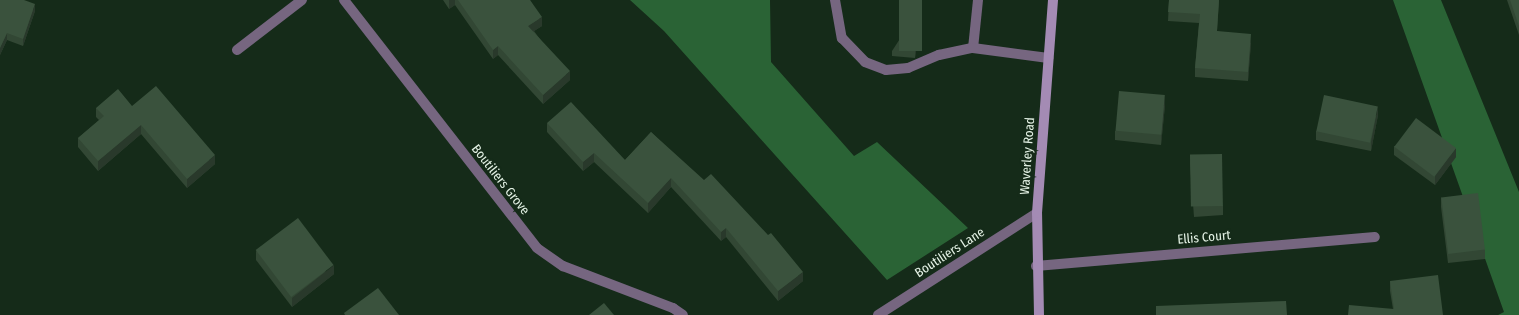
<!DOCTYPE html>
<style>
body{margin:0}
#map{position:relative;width:1519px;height:315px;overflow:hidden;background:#152b19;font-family:"Fira Sans Condensed",sans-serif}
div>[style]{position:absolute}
.forest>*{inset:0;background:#2a6335}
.service>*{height:10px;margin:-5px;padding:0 5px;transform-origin:5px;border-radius:5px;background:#766680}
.minor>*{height:10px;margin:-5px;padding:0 5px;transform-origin:5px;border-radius:5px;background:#766680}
.secondary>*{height:10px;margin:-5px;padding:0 5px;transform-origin:5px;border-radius:5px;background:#a48bb4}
.wall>*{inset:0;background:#324734}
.shaded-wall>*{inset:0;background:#29392b}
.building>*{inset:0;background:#3a523d;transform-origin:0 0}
span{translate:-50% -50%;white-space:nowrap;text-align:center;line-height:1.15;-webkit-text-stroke:4px #152b19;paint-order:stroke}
.street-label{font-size:13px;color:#e4f2e5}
</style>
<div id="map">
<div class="forest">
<i style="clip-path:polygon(630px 0,770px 0,771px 62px,854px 156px,877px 142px,968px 228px,887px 280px,664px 31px)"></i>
<i style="clip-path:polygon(1393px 0,1441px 0,1519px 192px,1519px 315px,1498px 315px,1504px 312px)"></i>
</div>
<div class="service">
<i style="left:835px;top:0;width:39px;rotate:80deg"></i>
<i style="left:842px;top:38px;width:33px;rotate:46deg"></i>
<i style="left:865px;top:62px;width:22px;rotate:21deg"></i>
<i style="left:886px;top:70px;width:22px;rotate:-5deg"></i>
<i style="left:908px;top:68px;width:34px;rotate:-23deg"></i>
<i style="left:939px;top:55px;width:35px;rotate:-12deg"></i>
<i style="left:978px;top:0;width:48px;rotate:95.9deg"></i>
<i style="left:973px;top:48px;width:76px;rotate:7.6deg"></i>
</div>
<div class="minor">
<i style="left:344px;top:0;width:314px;rotate:52.1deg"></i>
<i style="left:537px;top:248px;width:32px;rotate:35deg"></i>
<i style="left:563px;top:266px;width:118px;rotate:20.9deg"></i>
<i style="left:673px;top:308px;width:12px;rotate:35deg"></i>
<i style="left:237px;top:50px;width:82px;rotate:-37.6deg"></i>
<i style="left:1036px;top:266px;width:340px;rotate:-4.9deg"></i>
<i style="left:878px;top:315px;width:189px;rotate:-32.7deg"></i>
</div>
<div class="secondary">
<i style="left:1039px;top:315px;width:102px;rotate:-91.1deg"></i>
<i style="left:1037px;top:213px;width:214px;rotate:-85.7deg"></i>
</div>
<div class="wall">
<i style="clip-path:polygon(0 0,35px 11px,23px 46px,7px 40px,0 55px)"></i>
<i style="clip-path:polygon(443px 0,530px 0,542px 26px,534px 31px,570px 80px,543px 104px,498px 55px,493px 59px,455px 5px,449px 9px)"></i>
<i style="clip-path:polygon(1169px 0,1219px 0,1217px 31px,1251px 43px,1248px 81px,1195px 77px,1195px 68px,1199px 23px,1168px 21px)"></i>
<i style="clip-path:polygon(1507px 0,1519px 0,1519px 35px)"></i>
<i style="clip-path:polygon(922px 5px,915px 58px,892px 56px,892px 51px)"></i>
<i style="clip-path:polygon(1165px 105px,1161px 145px,1115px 140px,1115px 131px)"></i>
<i style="clip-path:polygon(132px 106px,215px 164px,187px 188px,141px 134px,98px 171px,78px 147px,78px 138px,99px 120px,96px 117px,96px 108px)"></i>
<i style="clip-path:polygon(1378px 115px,1371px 151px,1316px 140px,1316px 131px)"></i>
<i style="clip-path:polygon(547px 123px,625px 160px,651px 132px,803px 281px,778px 301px,726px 237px,721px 241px,671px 187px,648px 213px,594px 162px,583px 171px,547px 132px)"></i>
<i style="clip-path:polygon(1394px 146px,1456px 157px,1435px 185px,1394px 155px)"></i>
<i style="clip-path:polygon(1190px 155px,1223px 206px,1223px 215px,1194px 217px,1190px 164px)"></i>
<i style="clip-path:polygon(1441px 197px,1485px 250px,1485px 259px,1448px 263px,1441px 207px)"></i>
<i style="clip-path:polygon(256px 251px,334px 274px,292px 307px,256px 260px)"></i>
<i style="clip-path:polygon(1390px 281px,1443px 315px,1393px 309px,1390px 291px)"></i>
</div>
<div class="shaded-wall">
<i style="clip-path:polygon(449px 0,455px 0,455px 5px,449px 9px)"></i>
<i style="clip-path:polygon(922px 0,922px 5px,915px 58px,915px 53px)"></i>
<i style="clip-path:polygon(35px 4px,35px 11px,23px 46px,23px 39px)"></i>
<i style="clip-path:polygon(542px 17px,542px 26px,528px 35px,528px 26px)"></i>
<i style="clip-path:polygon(7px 33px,7px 40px,0 55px,0 48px)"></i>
<i style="clip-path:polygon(1251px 34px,1251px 43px,1248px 81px,1248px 72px)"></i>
<i style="clip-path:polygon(498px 46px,498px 55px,493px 59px,493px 50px)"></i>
<i style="clip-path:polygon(570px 71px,570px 80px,543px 104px,543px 95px)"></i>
<i style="clip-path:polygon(1165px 95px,1165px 105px,1161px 145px,1161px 136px)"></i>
<i style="clip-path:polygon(1378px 106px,1378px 115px,1371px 151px,1371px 142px)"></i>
<i style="clip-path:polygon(141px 125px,141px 134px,98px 171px,98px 161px)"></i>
<i style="clip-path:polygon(1456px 148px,1456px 157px,1435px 185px,1435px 176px)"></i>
<i style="clip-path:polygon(594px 153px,594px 162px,583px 171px,583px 162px)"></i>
<i style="clip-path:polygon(215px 155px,215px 164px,187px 188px,187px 179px)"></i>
<i style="clip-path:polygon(671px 178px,671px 187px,648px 213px,648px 203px)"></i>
<i style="clip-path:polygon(726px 228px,726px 237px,721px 241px,721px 232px)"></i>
<i style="clip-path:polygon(334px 265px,334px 274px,292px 307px,292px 298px)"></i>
<i style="clip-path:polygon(803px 272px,803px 281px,778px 301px,778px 291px)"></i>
</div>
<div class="building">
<i style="clip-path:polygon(0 0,24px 0,35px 4px,23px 39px,7px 33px,0 48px)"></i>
<i style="clip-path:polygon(458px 0,530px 0,542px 17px,528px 26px,570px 71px,543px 95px,498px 46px,493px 50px)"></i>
<i style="left:899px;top:0;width:23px;height:51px"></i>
<i style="clip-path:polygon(1169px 0,1219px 0,1217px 31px,1251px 34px,1248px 72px,1195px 68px,1200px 14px,1168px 12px)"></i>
<i style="clip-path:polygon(1510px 0,1519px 0,1519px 26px)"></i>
<i style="clip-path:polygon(156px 86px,215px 155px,187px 179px,141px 125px,98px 161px,78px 138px,104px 116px,96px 108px,118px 89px,132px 106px)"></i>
<i style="left:1119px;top:91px;width:46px;height:40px;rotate:5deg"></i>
<i style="left:1324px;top:95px;width:55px;height:37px;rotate:12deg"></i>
<i style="clip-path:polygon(571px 102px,625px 160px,651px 132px,704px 180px,711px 174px,768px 235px,771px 233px,803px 272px,778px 291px,726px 228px,721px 232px,671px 178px,648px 203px,594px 153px,583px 162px,547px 123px)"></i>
<i style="left:1416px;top:118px;width:50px;height:36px;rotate:37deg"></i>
<i style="left:1222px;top:154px;width:52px;height:32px;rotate:89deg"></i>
<i style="left:1478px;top:193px;width:57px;height:37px;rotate:83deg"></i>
<i style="left:298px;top:218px;width:59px;height:53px;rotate:53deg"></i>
<i style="clip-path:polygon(1438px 275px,1443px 315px,1348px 315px,1349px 305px,1394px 309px,1390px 281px)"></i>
<i style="clip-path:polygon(378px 288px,399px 315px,345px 315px,344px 313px)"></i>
<i style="clip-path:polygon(1286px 301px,1287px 315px,1156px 315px,1156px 306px)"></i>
<i style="clip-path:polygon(604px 303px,614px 315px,589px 315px)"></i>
</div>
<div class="street-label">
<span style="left:1028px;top:156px;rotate:-86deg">Waverley Road</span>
<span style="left:500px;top:180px;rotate:52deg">Boutiliers Grove</span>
<span style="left:1204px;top:238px;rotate:-5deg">Ellis Court</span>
<span style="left:950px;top:253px;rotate:-33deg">Boutiliers Lane</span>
</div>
</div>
